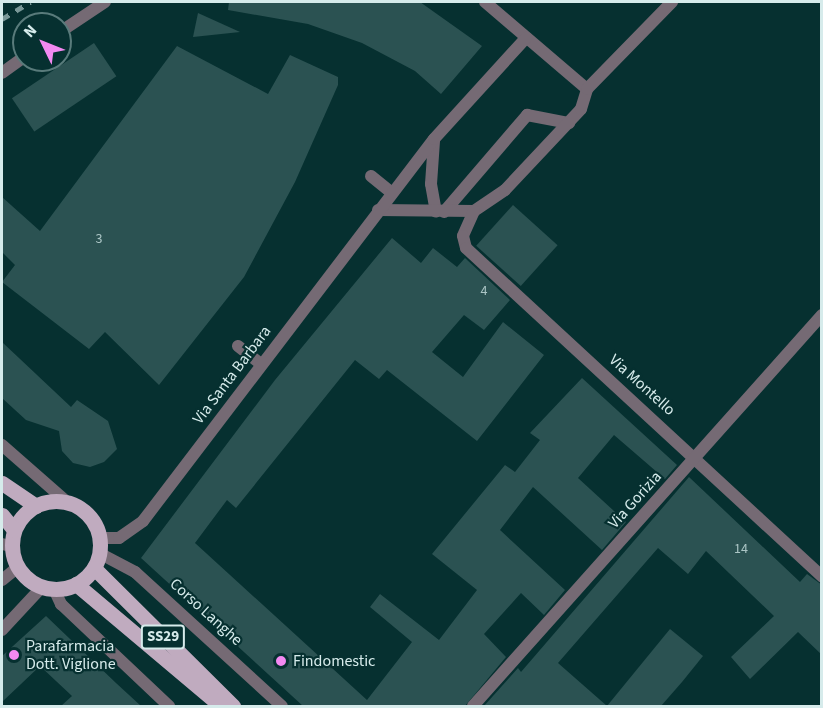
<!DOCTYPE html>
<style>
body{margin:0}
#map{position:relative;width:823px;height:708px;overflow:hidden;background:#063030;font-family:"Source Sans 3",sans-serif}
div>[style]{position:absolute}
.building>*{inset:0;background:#2b5252;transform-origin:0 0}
.service>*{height:12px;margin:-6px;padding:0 6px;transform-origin:6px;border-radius:6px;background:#756a74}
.pedestrian>*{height:12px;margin:-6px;padding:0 6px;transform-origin:6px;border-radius:6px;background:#756a74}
.minor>*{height:12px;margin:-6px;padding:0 6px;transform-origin:6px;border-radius:6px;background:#756a74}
.primary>*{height:15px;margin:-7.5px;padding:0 7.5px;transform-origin:7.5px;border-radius:7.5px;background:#c0abbf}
.primary>.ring{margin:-7.5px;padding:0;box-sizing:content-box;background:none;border:15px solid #c0abbf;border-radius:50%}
.rail>*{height:4.5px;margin-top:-2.25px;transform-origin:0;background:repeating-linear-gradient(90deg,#799898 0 8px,transparent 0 16px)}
.dots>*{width:16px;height:16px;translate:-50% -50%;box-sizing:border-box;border:3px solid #063030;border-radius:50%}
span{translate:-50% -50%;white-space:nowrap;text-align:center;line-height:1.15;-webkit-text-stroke:4.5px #063030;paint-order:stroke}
.number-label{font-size:14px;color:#abc5c5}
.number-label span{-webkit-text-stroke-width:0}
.shield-label span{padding:2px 4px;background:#063030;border:2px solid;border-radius:4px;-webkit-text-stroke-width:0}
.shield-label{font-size:15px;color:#d6ebeb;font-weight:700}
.street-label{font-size:16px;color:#d6ebeb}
.poi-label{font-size:16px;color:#d6ebeb}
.left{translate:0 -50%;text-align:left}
.frame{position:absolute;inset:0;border:3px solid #d6ebeb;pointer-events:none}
.north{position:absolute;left:12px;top:12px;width:60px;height:60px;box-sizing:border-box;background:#063030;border:2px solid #597b7b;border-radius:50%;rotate:313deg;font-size:16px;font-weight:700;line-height:24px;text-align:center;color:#d6ebeb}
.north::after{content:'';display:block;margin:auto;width:21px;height:27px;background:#f389f1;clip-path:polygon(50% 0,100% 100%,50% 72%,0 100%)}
</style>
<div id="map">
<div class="building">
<i style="clip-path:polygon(229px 2px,420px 2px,482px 46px,441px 94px,415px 71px,362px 43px,308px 24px,228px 10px)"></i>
<i style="clip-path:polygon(198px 13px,240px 32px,193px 37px)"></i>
<i style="left:94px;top:43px;width:40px;height:99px;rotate:56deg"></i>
<i style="clip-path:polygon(177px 46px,268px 94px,290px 55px,338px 77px,338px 85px,295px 182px,244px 277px,159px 385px,105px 332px,89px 349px,2px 282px,15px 265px,2px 252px,2px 197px,40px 231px)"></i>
<i style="left:513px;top:205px;width:60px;height:55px;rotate:42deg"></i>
<i style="clip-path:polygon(392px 238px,421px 263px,433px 248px,457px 267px,465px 258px,510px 300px,484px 330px,464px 315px,432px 352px,463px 377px,503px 322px,544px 355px,477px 441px,387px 370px,379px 379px,355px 360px,236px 508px,227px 500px,195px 543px,367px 700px,412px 642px,370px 607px,380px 594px,439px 640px,477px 590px,432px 554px,505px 465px,515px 472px,540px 440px,530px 433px,582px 378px,677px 465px,665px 479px,614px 435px,578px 478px,626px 522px,602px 550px,533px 487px,500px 530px,565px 590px,544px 615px,521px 593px,484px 634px,506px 657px,465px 706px,303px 706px,141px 558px,275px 380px)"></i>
<i style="clip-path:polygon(2px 342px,71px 407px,77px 400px,108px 421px,117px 449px,104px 462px,90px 467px,73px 463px,62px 451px,59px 431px,26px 420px,2px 398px)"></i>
<i style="clip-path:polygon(689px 477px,800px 582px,807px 574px,822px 585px,822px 655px,798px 632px,750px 679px,731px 657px,774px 616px,706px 551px,688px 574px,658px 548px,558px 663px,607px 706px,484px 706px,518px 668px,521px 672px)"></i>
<i style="clip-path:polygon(46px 616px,116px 683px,141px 706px,61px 706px,72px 696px,40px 666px,2px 702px,2px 656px)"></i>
<i style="clip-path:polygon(670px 629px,703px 656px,682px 682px,661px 706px,607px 706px)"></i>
</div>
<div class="service">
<i style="left:444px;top:212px;width:128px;rotate:-49.4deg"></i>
<i style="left:527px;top:115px;width:43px;rotate:10.8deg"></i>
</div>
<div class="pedestrian">
<i style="left:371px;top:176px;width:27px;rotate:39deg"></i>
<i style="left:238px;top:346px;width:29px;rotate:38deg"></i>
</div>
<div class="minor">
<i style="left:485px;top:2px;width:134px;rotate:40.5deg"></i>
<i style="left:60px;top:32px;width:54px;rotate:-33.7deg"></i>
<i style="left:2px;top:73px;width:27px;rotate:-36deg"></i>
<i style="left:434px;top:141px;width:43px;rotate:94deg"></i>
<i style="left:431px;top:184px;width:28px;rotate:80deg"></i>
<i style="left:378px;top:210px;width:96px;rotate:0.6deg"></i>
<i style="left:474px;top:211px;width:37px;rotate:-34deg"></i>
<i style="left:505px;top:190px;width:111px;rotate:-46.8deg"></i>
<i style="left:581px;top:109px;width:21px;rotate:-73deg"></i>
<i style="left:587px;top:89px;width:122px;rotate:-45.7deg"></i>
<i style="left:474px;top:211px;width:27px;rotate:114deg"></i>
<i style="left:463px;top:236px;width:12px;rotate:76deg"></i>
<i style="left:466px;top:248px;width:485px;rotate:42.7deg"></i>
<i style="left:2px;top:445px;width:86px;rotate:41.2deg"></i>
<i style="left:99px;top:538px;width:20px"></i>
<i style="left:119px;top:538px;width:29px;rotate:-35deg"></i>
<i style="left:143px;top:521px;width:480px;rotate:-52.7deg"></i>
<i style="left:434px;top:139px;width:137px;rotate:-47.7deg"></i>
<i style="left:2px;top:544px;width:9px;rotate:13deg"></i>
<i style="left:99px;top:553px;width:41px;rotate:27.8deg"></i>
<i style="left:135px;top:572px;width:199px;rotate:42.4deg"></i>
<i style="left:2px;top:580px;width:21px;rotate:-39deg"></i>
<i style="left:54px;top:589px;width:17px;rotate:65deg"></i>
<i style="left:61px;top:604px;width:149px;rotate:43.4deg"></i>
<i style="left:2px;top:630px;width:59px;rotate:-47.1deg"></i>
<i style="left:473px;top:706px;width:524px;rotate:-48.25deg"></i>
</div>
<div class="primary">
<i style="left:2px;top:483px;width:41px;rotate:34.1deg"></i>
<i class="ring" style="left:12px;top:501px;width:73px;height:73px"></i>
<i style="left:2px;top:515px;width:19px;rotate:51deg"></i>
<i style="left:94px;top:568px;width:196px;rotate:44.8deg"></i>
<i style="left:76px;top:584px;width:189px;rotate:40.1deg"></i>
</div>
<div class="rail">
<i style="left:2px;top:19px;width:33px;rotate:-31deg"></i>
</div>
<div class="dots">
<i style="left:14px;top:655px;background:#f389f1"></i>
<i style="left:281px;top:661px;background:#f389f1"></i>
</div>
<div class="number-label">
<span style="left:99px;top:239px">3</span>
<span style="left:484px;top:291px">4</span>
<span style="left:741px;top:549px">14</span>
</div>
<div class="shield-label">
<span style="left:163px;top:637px">SS29</span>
</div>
<div class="street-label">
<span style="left:232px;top:375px;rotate:-53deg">Via Santa Barbara</span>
<span style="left:642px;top:385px;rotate:42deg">Via Montello</span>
<span style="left:635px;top:500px;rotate:-48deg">Via Gorizia</span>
<span style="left:206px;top:612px;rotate:42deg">Corso Langhe</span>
</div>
<div class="poi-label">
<span class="left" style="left:26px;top:655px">Parafarmacia<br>Dott. Viglione</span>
<span class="left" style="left:293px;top:661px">Findomestic</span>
</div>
<div class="frame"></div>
<div class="north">N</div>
</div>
